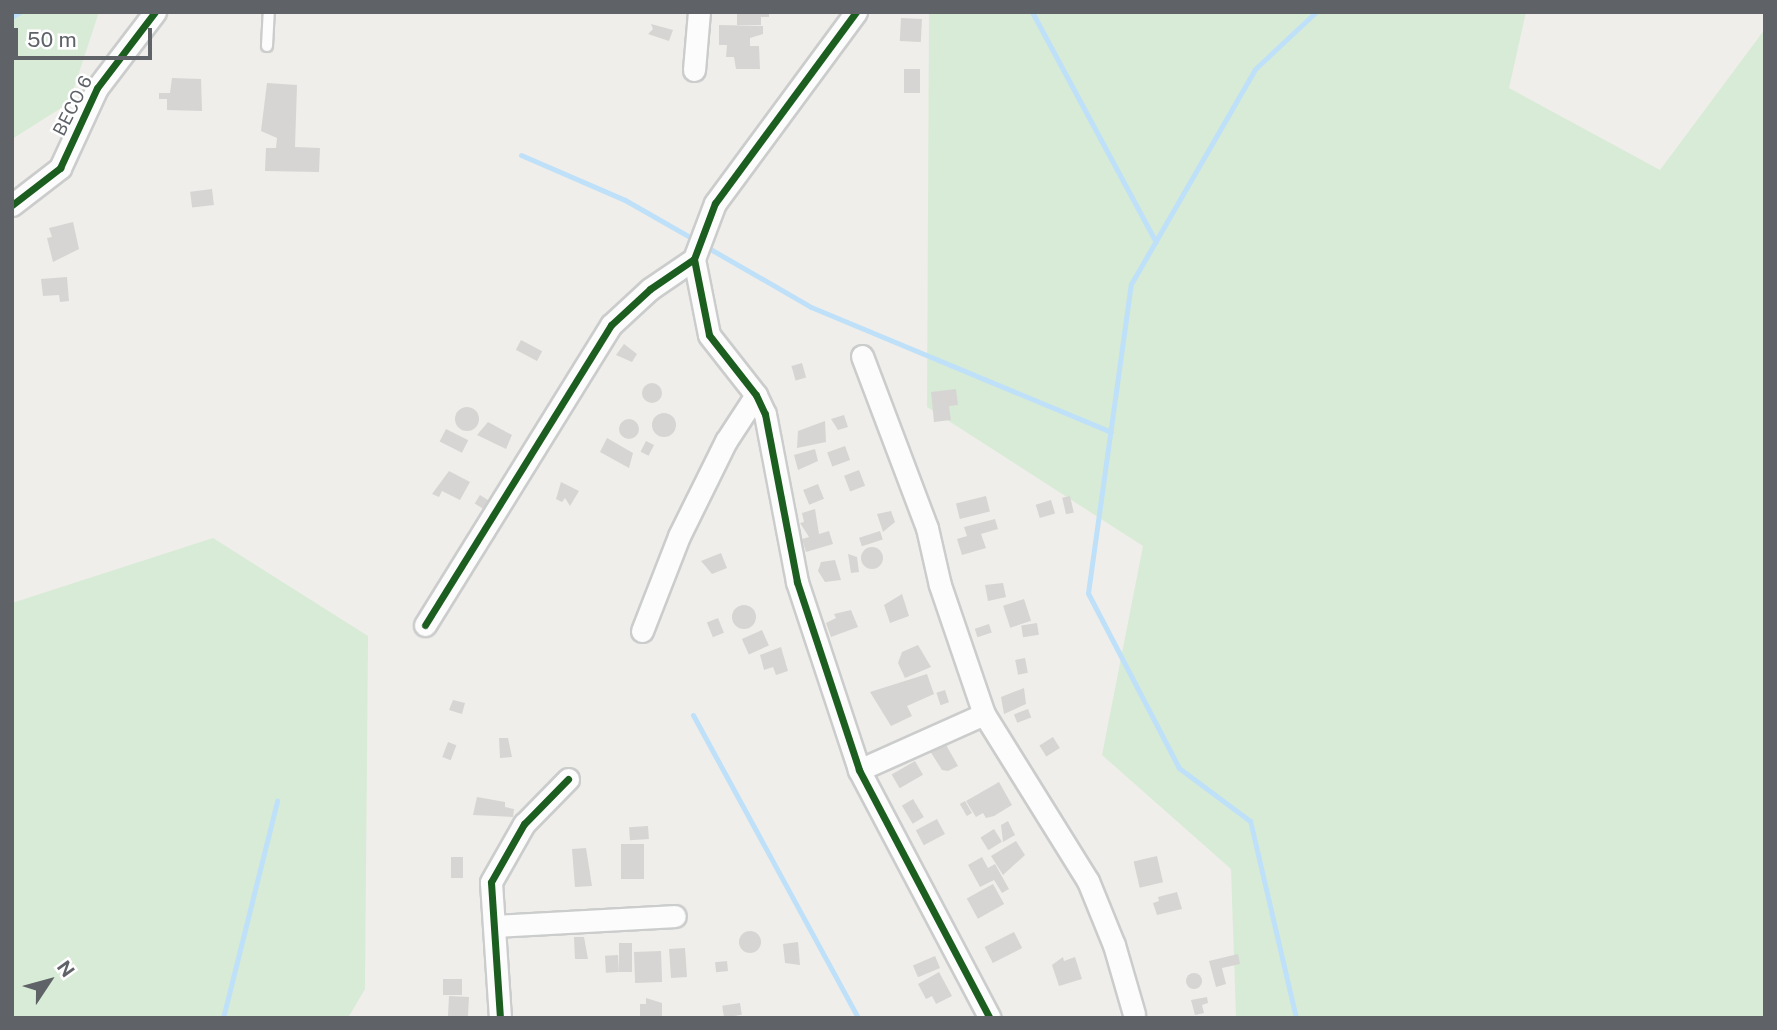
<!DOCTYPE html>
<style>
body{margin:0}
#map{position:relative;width:1777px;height:1030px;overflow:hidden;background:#efeeea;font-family:"Public Sans",sans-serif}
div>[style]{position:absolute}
.green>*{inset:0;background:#d8ebd6}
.stream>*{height:5px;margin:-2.5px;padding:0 2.5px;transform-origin:2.5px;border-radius:2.5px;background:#bfe0f9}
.building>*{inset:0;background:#d6d5d3;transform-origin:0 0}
.round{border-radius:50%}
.roads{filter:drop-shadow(2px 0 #cbcccc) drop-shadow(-2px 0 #cbcccc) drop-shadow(0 2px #cbcccc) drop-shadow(0 -2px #cbcccc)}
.lane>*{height:10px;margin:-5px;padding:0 5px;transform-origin:5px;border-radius:5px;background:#fdfcfc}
.street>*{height:21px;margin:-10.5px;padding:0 10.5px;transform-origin:10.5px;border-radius:10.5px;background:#fdfcfc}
.cycleway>*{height:7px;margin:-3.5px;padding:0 3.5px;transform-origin:3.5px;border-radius:3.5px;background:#1b5e20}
span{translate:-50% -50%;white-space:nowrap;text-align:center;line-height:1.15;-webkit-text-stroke:5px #fff;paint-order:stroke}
.street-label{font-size:18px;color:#5f6368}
.frame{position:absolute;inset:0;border:14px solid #5f6368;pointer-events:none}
.north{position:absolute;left:14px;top:946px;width:70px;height:70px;-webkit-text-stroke:5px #fff;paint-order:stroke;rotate:54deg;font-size:19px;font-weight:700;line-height:28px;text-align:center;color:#5f6368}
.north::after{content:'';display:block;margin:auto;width:24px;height:32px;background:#5f6368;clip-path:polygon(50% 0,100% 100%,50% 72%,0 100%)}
.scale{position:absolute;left:14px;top:28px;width:138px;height:32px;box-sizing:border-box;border:4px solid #5f6368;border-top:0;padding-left:9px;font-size:21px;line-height:24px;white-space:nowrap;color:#5f6368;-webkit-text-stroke:5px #fff;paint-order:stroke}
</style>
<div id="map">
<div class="green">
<i style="clip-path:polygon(12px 12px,99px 12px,69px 103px,12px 139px)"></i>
<i style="clip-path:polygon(929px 12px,1526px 12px,1509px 88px,1660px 170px,1765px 29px,1765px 1018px,1236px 1018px,1231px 869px,1102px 755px,1143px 546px,927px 407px)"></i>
<i style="clip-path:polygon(213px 538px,368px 636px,365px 989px,348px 1018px,12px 1018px,12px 603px)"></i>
</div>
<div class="stream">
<i style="left:1032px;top:12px;width:261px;rotate:61.7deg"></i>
<i style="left:12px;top:17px;width:9px;rotate:-32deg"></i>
<i style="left:521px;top:155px;width:113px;rotate:23.4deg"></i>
<i style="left:625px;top:200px;width:83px;rotate:29.7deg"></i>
<i style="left:705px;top:246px;width:122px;rotate:29.9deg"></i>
<i style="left:811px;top:307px;width:325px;rotate:22.6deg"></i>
<i style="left:693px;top:715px;width:345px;rotate:61.4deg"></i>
<i style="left:223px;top:1018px;width:224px;rotate:-76deg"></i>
<i style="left:1296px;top:1018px;width:202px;rotate:-103.1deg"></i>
<i style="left:1250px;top:821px;width:89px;rotate:-143.3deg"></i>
<i style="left:1179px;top:768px;width:197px;rotate:-117.5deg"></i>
<i style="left:1088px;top:593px;width:312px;rotate:-82.1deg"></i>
<i style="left:1131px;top:284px;width:248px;rotate:-60deg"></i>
<i style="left:1255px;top:69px;width:83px;rotate:-43.1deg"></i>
</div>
<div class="building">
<i style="clip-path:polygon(737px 12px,769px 12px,769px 17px,761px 17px,761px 25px,737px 25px)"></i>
<i style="left:901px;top:18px;width:21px;height:23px;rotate:3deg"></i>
<i style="clip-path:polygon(651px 24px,673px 30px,669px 41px,648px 34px,653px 29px)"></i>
<i style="clip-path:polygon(719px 25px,763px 26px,763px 34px,750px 38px,750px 46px,759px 46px,760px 69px,736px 69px,734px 57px,726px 57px,727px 45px,719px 45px)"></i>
<i style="left:920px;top:69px;width:24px;height:16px;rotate:90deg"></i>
<i style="clip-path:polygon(172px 78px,201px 79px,202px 111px,167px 110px,167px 99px,159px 99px,159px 93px,170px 93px)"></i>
<i style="clip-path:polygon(267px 83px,297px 85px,295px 147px,320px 148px,319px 172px,265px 171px,266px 148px,276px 148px,277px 138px,261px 131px)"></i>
<i style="left:212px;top:189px;width:16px;height:22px;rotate:83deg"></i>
<i style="clip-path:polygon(73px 222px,79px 249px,53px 262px,47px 238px,52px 237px,49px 228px)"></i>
<i style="clip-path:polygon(67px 277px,69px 301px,60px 302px,59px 295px,43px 296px,41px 279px)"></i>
<i style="left:521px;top:340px;width:24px;height:11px;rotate:28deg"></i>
<i style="clip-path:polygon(624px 344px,637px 354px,632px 362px,616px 355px)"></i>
<i style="left:802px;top:363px;width:15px;height:11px;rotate:74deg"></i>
<i class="round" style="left:642px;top:383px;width:20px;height:20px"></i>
<i style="clip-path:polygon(956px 389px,958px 405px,949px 406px,951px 420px,934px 422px,931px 392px)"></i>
<i class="round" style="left:455px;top:407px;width:24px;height:24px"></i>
<i class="round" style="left:652px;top:413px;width:24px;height:24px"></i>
<i style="clip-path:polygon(844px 415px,848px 427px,838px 430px,831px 419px)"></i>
<i class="round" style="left:619px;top:419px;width:20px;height:20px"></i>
<i style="clip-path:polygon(825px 421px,826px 442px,797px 448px,798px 431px)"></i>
<i style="clip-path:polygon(488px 422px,512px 435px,506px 449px,477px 435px)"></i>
<i style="left:446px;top:429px;width:25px;height:14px;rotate:27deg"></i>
<i style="clip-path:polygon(607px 438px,633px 453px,629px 468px,600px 452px)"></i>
<i style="left:646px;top:441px;width:9px;height:12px;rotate:27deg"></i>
<i style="left:845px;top:446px;width:15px;height:19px;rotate:70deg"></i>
<i style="clip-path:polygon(815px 449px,818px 461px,798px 470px,794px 455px)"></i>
<i style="left:859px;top:470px;width:17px;height:16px;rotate:69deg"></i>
<i style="clip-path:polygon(449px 471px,470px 482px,460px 500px,442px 491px,439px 497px,432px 494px)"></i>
<i style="clip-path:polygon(561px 482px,579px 491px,570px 506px,565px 498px,562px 502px,556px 499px)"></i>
<i style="left:818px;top:484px;width:16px;height:16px;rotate:68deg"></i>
<i style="left:480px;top:495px;width:13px;height:10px;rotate:32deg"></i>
<i style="left:986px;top:496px;width:16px;height:31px;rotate:76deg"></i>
<i style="left:1070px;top:496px;width:17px;height:8px;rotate:77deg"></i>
<i style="left:1051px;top:500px;width:14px;height:16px;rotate:73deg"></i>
<i style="clip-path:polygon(815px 509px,819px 534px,829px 531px,833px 544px,806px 552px,802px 539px,809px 537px,800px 523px,804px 522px,802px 513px)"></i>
<i style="clip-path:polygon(891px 511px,895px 522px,883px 532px,877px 514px)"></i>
<i style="clip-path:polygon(995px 519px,998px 529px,981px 534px,986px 548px,962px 555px,957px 539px,967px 536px,964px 527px)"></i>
<i style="left:880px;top:531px;width:9px;height:22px;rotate:72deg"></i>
<i class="round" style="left:861px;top:547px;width:22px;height:22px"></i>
<i style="clip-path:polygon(721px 553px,727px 568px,712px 574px,701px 561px)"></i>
<i style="clip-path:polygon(848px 554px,857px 557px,859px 572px,851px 573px)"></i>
<i style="clip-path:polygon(835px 560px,841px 580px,825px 582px,818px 571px,821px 562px)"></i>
<i style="clip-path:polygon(1003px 583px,1006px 597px,988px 601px,985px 585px)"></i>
<i style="clip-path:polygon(902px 594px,909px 616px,890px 623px,884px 605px)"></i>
<i style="left:1024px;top:599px;width:23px;height:22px;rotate:72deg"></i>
<i class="round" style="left:732px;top:605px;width:24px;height:24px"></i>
<i style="clip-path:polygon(851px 610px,858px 627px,831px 637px,826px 623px,836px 618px,834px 614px)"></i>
<i style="left:718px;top:618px;width:16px;height:12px;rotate:68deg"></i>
<i style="left:1037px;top:623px;width:12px;height:16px;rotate:81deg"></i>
<i style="left:989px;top:624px;width:9px;height:15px;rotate:72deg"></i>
<i style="left:762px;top:630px;width:17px;height:22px;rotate:66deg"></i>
<i style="clip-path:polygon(918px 645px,931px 667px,905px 678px,898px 663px,902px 652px)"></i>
<i style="clip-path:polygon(781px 647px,788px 671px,776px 675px,773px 667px,764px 670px,760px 655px)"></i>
<i style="left:1025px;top:658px;width:15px;height:10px;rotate:79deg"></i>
<i style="clip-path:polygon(927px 674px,934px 694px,907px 706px,912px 716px,891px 726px,870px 692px)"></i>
<i style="clip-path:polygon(1024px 688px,1026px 704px,1004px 714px,1001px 697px)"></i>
<i style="left:945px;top:690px;width:13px;height:9px;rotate:72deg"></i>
<i style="clip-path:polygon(453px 700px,465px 703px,462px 714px,449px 710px)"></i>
<i style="left:1028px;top:709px;width:9px;height:15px;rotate:69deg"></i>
<i style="left:1053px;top:737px;width:13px;height:16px;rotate:58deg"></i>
<i style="clip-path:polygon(499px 738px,508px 738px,512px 757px,500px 758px)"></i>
<i style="left:448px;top:742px;width:9px;height:16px;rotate:21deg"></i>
<i style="clip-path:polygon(945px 743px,958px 766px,948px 771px,942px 770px,930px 751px)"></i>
<i style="left:915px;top:761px;width:16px;height:27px;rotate:60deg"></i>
<i style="clip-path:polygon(999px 782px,1012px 805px,994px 816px,986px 818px,983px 813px,976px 817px,966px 801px)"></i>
<i style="clip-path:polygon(477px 797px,505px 802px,505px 807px,514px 809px,513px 817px,473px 815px)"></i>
<i style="left:913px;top:799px;width:21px;height:13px;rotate:59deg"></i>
<i style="left:965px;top:801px;width:14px;height:6px;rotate:60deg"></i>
<i style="left:937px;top:819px;width:17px;height:24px;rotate:62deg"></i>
<i style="clip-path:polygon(1008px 821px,1015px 835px,1003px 842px,1001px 825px)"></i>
<i style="left:648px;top:826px;width:13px;height:19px;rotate:86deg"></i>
<i style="left:994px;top:829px;width:15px;height:16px;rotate:58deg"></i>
<i style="clip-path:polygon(1016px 841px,1025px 855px,1003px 875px,991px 856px)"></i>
<i style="left:621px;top:844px;width:23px;height:35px"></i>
<i style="clip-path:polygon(586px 848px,592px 886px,575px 887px,572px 849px)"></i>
<i style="left:1157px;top:856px;width:27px;height:24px;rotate:77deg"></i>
<i style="left:451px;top:857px;width:12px;height:21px"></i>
<i style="clip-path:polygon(982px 857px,988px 868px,995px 864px,1009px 889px,1002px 893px,994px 880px,980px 887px,968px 865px)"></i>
<i style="left:993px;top:884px;width:23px;height:30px;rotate:61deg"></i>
<i style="clip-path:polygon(1177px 892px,1182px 909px,1157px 915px,1153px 903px,1159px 901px,1158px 897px)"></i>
<i class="round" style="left:739px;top:931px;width:22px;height:22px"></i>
<i style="left:1014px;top:932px;width:18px;height:33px;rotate:63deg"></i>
<i style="clip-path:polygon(574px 937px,584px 937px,588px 959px,575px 959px)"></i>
<i style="clip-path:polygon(798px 942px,800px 965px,785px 963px,783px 944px)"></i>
<i style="left:619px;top:943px;width:13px;height:29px"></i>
<i style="left:685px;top:948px;width:29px;height:16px;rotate:86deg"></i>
<i style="left:661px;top:951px;width:31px;height:27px;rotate:88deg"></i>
<i style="clip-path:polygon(1238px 954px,1240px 964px,1222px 968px,1226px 984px,1216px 987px,1209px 961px)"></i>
<i style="left:618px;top:955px;width:17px;height:13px;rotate:87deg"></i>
<i style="left:935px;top:956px;width:13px;height:24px;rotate:67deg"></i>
<i style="clip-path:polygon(1063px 957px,1064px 961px,1075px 957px,1082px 979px,1059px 986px,1052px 965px)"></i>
<i style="left:727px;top:961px;width:10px;height:12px;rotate:84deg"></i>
<i style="clip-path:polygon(939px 972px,952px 996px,936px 1004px,932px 996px,926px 999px,918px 984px)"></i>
<i class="round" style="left:1186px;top:973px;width:16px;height:16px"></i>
<i style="left:443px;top:979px;width:19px;height:16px"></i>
<i style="left:449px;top:996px;width:20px;height:22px;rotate:3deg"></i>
<i style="clip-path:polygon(1207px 997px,1208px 1003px,1202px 1005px,1204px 1013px,1195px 1015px,1191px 1000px)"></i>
<i style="clip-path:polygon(646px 998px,662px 1003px,662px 1018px,640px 1018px,640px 1004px,646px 1004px)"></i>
<i style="left:740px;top:1003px;width:12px;height:18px;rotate:81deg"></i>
</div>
<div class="roads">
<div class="lane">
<i style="left:267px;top:46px;width:34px;rotate:-87deg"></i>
</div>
<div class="street">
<i style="left:856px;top:12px;width:237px;rotate:126.4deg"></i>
<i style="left:715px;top:203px;width:60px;rotate:110.6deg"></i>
<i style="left:694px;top:259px;width:77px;rotate:78.8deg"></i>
<i style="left:709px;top:335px;width:76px;rotate:51.9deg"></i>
<i style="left:756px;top:395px;width:21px;rotate:65deg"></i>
<i style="left:765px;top:414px;width:171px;rotate:79.2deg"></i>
<i style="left:797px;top:582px;width:198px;rotate:71.7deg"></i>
<i style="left:859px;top:770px;width:280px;rotate:62.2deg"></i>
<i style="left:694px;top:70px;width:58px;rotate:-85.1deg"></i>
<i style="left:12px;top:205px;width:61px;rotate:-37.6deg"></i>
<i style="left:60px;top:168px;width:88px;rotate:-65.2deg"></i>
<i style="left:97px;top:88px;width:96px;rotate:-52.7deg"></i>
<i style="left:862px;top:356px;width:184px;rotate:69.3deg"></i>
<i style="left:927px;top:528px;width:58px;rotate:77.2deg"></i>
<i style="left:940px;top:585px;width:136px;rotate:71.2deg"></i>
<i style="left:984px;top:714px;width:197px;rotate:58.1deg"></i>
<i style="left:1088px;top:881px;width:69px;rotate:67.9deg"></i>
<i style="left:1114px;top:945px;width:72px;rotate:73.8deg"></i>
<i style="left:425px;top:625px;width:353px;rotate:-58.2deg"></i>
<i style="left:611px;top:325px;width:53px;rotate:-42.7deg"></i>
<i style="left:650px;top:289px;width:53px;rotate:-34.3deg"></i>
<i style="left:642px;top:631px;width:102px;rotate:-68.7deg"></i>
<i style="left:679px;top:536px;width:106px;rotate:-63.7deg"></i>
<i style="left:726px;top:441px;width:55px;rotate:-56.9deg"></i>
<i style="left:859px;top:770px;width:137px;rotate:-24.1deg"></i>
<i style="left:496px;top:926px;width:179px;rotate:-3.2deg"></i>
<i style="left:500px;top:1018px;width:136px;rotate:-93.8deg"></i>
<i style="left:491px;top:882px;width:67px;rotate:-60.4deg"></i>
<i style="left:524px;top:824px;width:63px;rotate:-45.6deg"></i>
</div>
</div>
<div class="cycleway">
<i style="left:856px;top:12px;width:237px;rotate:126.4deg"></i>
<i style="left:715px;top:203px;width:60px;rotate:110.6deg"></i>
<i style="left:694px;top:259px;width:77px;rotate:78.8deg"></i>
<i style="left:709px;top:335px;width:76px;rotate:51.9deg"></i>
<i style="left:756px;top:395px;width:21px;rotate:65deg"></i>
<i style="left:765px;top:414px;width:171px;rotate:79.2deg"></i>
<i style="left:797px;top:582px;width:198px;rotate:71.7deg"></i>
<i style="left:859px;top:770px;width:280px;rotate:62.2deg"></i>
<i style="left:12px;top:205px;width:61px;rotate:-37.6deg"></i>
<i style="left:60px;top:168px;width:88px;rotate:-65.2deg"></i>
<i style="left:97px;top:88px;width:96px;rotate:-52.7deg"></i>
<i style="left:425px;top:625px;width:353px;rotate:-58.2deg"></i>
<i style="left:611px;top:325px;width:53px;rotate:-42.7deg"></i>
<i style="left:650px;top:289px;width:53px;rotate:-34.3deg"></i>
<i style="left:500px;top:1018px;width:136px;rotate:-93.8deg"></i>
<i style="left:491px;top:882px;width:67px;rotate:-60.4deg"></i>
<i style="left:524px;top:824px;width:63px;rotate:-45.6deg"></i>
</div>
<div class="street-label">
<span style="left:73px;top:106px;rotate:-63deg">BECO 6</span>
</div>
<div class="frame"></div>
<div class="north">N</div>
<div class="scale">50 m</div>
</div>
